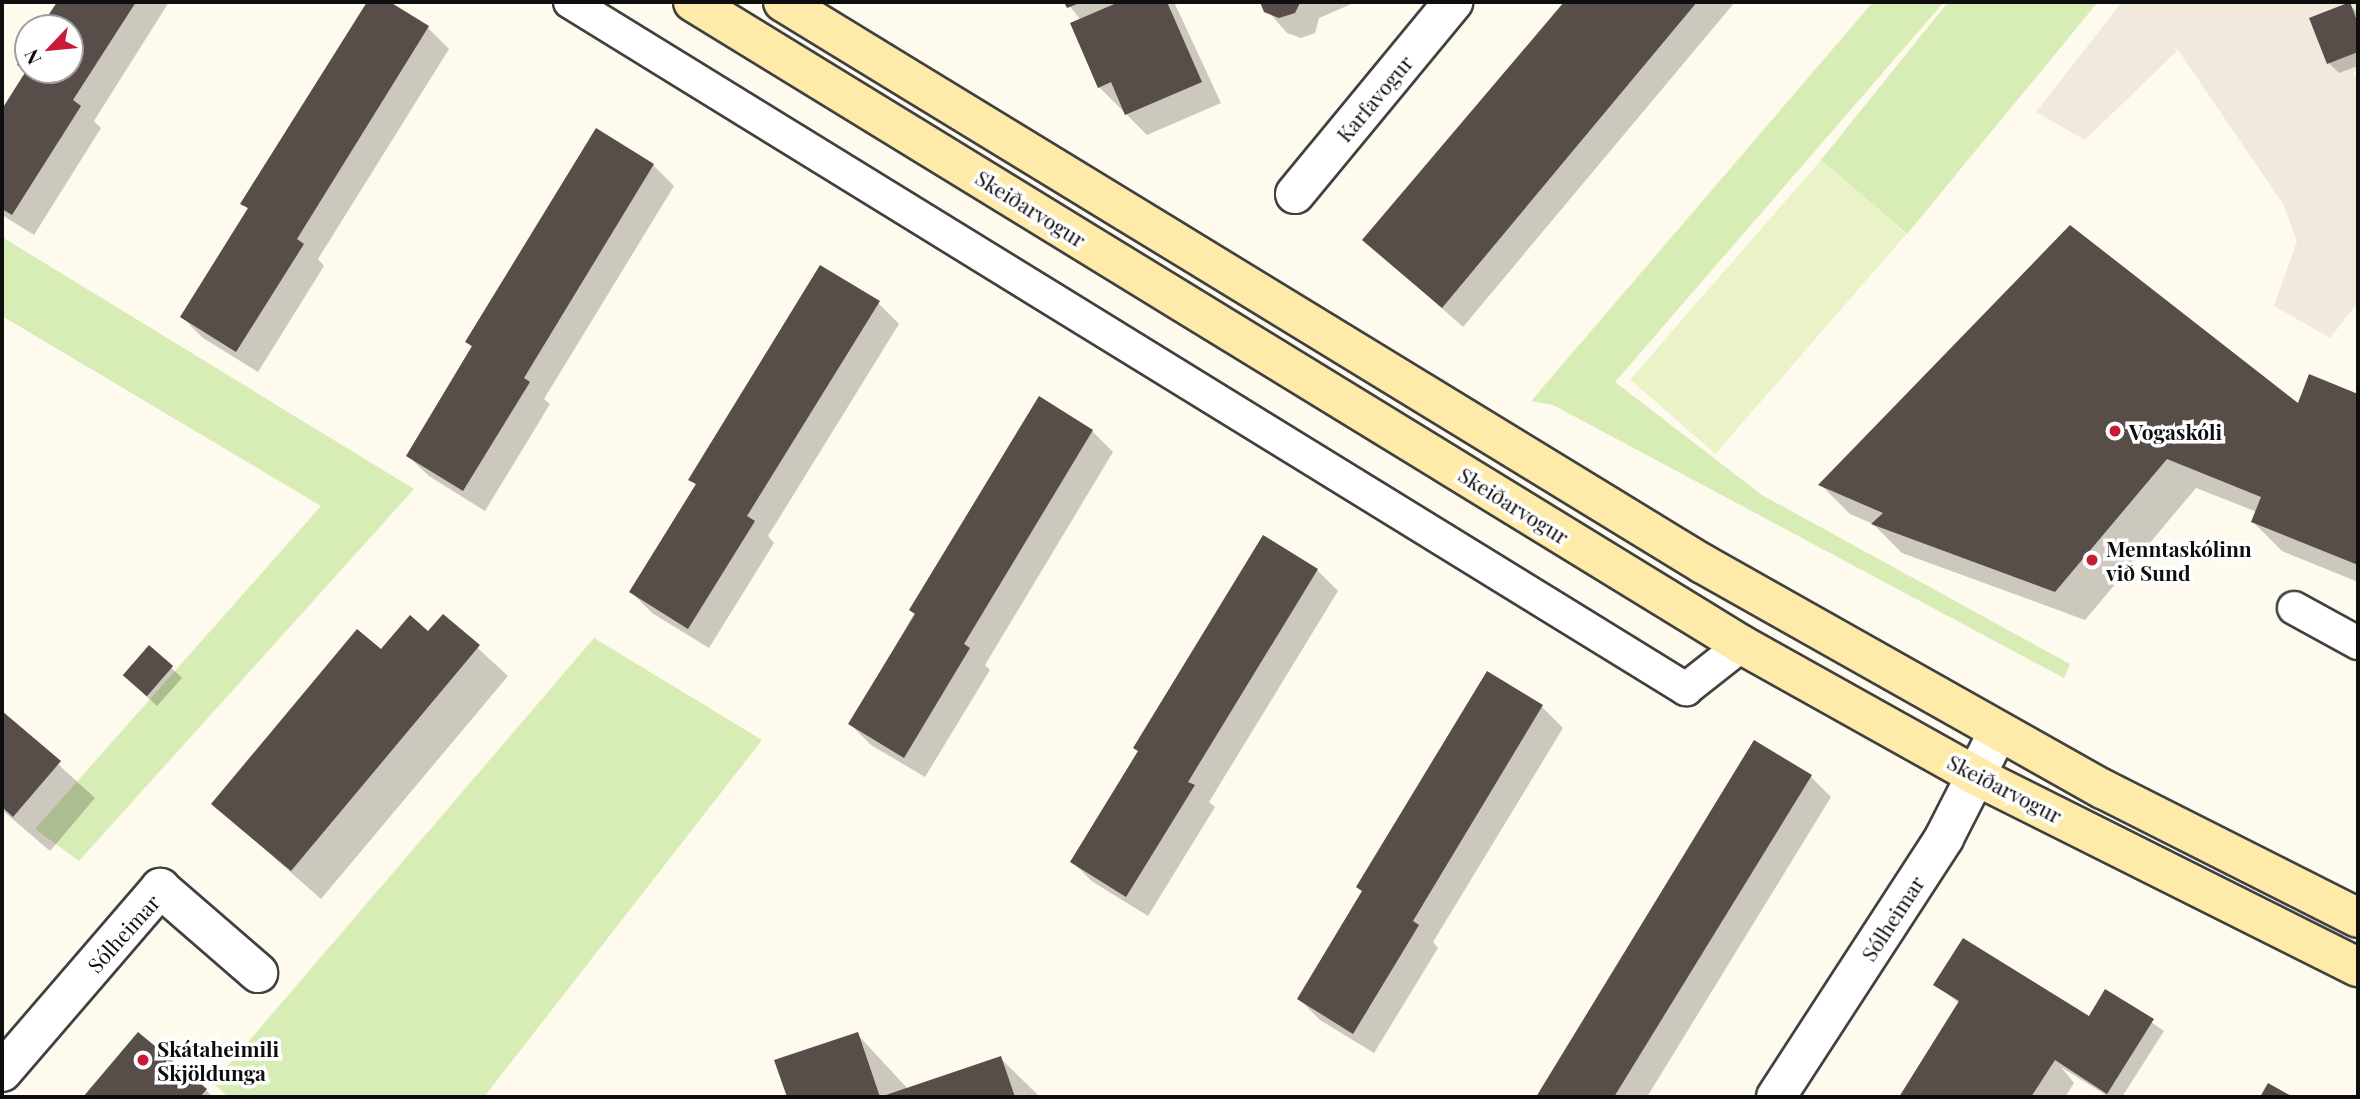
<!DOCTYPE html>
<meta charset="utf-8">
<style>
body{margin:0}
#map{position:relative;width:2360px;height:1099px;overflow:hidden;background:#fffaee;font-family:"Playfair Display",serif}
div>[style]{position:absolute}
.green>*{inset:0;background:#d8edb5}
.pitch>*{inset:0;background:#e9f3c7;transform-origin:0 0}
.plaza>*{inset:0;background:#f0e9dc}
.shadow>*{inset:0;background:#0003}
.building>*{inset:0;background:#574d49;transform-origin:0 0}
.roads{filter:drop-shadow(2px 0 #414141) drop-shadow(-2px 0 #414141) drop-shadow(0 2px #414141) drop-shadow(0 -2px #414141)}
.lane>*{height:32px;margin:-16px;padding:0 16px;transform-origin:16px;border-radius:16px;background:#fff}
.street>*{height:38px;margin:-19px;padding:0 19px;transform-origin:19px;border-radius:19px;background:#fff}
.secondary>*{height:38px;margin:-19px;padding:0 19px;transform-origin:19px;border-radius:19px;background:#ffeba9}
.dots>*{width:19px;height:19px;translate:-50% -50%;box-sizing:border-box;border:4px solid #fff;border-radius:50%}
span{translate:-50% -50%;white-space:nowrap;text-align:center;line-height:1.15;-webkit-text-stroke:7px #fff;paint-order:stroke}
.street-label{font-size:21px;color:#0e0e0e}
.poi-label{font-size:21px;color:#0e0e0e;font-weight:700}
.left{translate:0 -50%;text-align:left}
.frame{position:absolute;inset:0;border:4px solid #0e0e0e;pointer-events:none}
.north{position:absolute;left:14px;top:14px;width:70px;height:70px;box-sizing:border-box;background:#fff;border:2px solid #9f9f9f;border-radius:50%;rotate:244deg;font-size:19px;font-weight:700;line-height:28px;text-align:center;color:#0e0e0e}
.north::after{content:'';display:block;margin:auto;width:24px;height:32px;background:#c81b38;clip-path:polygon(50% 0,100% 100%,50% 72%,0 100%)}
</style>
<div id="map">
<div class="green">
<i style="clip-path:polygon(1873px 2px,1944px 2px,1615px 382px,1762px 495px,2070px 664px,2064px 678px,1553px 405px,1531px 401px)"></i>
<i style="clip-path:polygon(1948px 2px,2098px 2px,1907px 234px,1821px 160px)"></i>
<i style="clip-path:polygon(2px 237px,414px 489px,79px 861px,35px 829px,321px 506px,2px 316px)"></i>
<i style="clip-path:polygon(594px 638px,762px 740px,484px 1097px,228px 1097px,213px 1083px)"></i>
</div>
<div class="pitch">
<i style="left:1821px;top:160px;width:113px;height:291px;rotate:41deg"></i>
</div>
<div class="plaza">
<i style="clip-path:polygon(2122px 2px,2358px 2px,2358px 66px,2353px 75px,2358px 78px,2358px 302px,2330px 338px,2274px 306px,2297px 241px,2283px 204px,2178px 50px,2085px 140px,2036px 112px)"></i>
</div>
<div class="shadow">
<i style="clip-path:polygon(59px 2px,169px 2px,94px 121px,101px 128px,34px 235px,2px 215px,2px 112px,27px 73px,19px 65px,28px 50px,28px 70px,70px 70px,70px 28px,42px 28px)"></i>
<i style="clip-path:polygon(369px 2px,387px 2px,428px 28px,449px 49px,318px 259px,324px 266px,258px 372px,203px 338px,182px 317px,249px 210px,243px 203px)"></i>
<i style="clip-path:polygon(1066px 2px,1174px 2px,1221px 103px,1147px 135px,1099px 87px,1081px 20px)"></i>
<i style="clip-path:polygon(1260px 2px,1356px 2px,1319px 18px,1315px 33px,1301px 38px,1287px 33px)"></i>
<i style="clip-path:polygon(1567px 2px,1735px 2px,1463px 327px,1365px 240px)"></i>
<i style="clip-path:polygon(2349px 4px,2358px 13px,2358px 66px,2339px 73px,2329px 63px)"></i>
<i style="clip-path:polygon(653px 165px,674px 186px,544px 399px,550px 404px,485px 511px,429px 476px,408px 456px,473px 348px,467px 342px)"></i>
<i style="clip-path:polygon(878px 303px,899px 324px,768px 536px,774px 543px,709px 648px,652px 613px,631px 592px,697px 486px,691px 479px)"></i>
<i style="clip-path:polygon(2310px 376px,2358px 396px,2358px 582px,2282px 551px,2253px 522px,2257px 512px,2196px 488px,2085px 620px,1902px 553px,1873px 524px,1850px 514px,1821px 485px,2299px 405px)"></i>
<i style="clip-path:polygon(1039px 399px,1092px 431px,1113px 452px,985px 665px,990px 670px,925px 777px,871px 745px,850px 724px)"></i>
<i style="clip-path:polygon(1317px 570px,1338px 591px,1209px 802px,1215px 807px,1148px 916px,1093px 882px,1072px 862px)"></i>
<i style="clip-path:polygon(443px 616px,508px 676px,321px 899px,213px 804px,381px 652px,429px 633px)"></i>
<i style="clip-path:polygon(150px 648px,182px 678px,157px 706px,134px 685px)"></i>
<i style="clip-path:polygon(1542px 707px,1563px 728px,1433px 942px,1438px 948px,1374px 1053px,1320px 1020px,1299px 999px,1363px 892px,1358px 887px)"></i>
<i style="clip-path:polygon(2px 713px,95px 798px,50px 851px,2px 810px)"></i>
<i style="clip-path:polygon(1755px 742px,1810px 776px,1831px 797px,1647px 1097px,1538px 1097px)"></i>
<i style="clip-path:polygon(1935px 984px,2089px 1019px,2106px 991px,2164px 1031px,2122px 1097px,2109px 1097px,2061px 1067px,2074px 1083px,2065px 1097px,1901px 1097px,1960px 1004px)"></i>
<i style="clip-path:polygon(139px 1034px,206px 1090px,213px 1097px,85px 1097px)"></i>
<i style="clip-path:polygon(857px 1034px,908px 1089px,1000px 1058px,1040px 1097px,789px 1097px,776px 1061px)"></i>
</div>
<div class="building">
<i style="clip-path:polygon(57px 2px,136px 2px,73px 100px,81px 106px,12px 215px,2px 209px,2px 109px,26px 71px,17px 65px,28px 47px,28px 70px,70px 70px,70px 28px,40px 28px)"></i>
<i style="clip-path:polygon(367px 2px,390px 2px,429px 26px,297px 239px,304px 244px,236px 352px,180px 317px,248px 208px,240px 204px)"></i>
<i style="clip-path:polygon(1064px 2px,1082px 2px,1067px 8px)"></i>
<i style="clip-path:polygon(1119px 2px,1167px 2px,1202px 82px,1125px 115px,1111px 82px,1098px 88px,1070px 23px)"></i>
<i style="clip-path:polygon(1260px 2px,1299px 2px,1299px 5px,1295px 13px,1279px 18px,1264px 12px)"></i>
<i style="clip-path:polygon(1564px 2px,1697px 2px,1442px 308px,1362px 240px)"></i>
<i style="clip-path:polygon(2350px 2px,2358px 24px,2358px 52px,2327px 64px,2309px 18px)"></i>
<i style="clip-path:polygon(596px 128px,654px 164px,524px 378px,530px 382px,463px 491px,406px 456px,472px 346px,465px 342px)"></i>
<i style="clip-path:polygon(2070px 225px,2298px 403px,2309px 374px,2358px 394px,2358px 565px,2251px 522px,2261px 497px,2167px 459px,2055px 592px,1871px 524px,1883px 513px,1818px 485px)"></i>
<i style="clip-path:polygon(820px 265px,880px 301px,747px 516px,755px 521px,688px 629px,629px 592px,696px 484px,688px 480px)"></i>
<i style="clip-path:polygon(1039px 396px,1093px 430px,964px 644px,970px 648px,904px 758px,848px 724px,915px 614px,909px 610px)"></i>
<i style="clip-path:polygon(1263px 535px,1318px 569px,1188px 782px,1195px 785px,1126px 897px,1070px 862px,1138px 751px,1133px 748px)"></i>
<i style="clip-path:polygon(443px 614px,480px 645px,291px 871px,211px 804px,357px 629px,381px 649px,410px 615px,428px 631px)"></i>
<i style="left:149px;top:645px;width:32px;height:40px;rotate:41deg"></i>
<i style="clip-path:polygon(1487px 671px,1543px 705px,1413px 921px,1419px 925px,1353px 1034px,1297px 999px,1362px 891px,1356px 887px)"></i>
<i style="clip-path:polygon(2px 711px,61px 761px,13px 817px,2px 807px)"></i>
<i style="clip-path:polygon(1754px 740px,1812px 775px,1777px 832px,1614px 1097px,1536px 1097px)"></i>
<i style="clip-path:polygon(1963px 938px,2089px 1016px,2105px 989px,2154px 1019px,2107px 1094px,2055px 1060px,2031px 1097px,1899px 1097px,1959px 1001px,1933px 985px)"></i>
<i style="clip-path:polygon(138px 1032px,207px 1089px,200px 1097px,83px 1097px)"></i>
<i style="clip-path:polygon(858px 1032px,880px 1097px,1001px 1056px,1015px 1097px,787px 1097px,774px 1060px)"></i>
<i style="clip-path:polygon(2268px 1083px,2293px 1097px,2260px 1097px)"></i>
</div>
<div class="roads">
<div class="lane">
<i style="left:570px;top:2px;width:1311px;rotate:31.62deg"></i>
<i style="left:1686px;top:689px;width:71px;rotate:-38.2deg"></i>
<i style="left:2294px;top:608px;width:73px;rotate:28.7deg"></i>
</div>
<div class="street">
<i style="left:1295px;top:194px;width:249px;rotate:-50.5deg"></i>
<i style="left:2px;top:1072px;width:243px;rotate:-49.3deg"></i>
<i style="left:160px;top:888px;width:130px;rotate:40.9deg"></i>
<i style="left:1776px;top:1097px;width:309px;rotate:-57deg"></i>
<i style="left:1944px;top:838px;width:119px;rotate:-63deg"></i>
</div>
<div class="secondary">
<i style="left:693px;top:2px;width:1230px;rotate:31.51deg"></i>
<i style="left:1742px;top:645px;width:268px;rotate:29.2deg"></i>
<i style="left:1976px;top:776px;width:427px;rotate:26.6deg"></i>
<i style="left:783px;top:2px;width:1078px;rotate:31.42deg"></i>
<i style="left:1703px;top:564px;width:459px;rotate:29.4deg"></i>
<i style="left:2103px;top:789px;width:286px;rotate:26.8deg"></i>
</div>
</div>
<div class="dots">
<i style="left:2115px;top:431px;background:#c81b38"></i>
<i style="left:2092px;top:560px;background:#c81b38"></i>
<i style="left:143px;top:1060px;background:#c81b38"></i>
</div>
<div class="street-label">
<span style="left:1374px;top:98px;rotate:-50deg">Karfavogur</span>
<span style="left:1031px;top:208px;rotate:32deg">Skeiðarvogur</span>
<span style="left:1514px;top:505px;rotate:32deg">Skeiðarvogur</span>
<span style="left:2005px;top:788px;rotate:27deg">Skeiðarvogur</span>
<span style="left:1892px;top:918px;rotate:-57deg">Sólheimar</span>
<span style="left:123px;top:933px;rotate:-48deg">Sólheimar</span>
</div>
<div class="poi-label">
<span class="left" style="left:2129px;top:431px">Vogaskóli</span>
<span class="left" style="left:2106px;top:560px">Menntaskólinn<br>við Sund</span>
<span class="left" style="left:157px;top:1060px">Skátaheimili<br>Skjöldunga</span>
</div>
<div class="frame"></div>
<div class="north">N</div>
</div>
